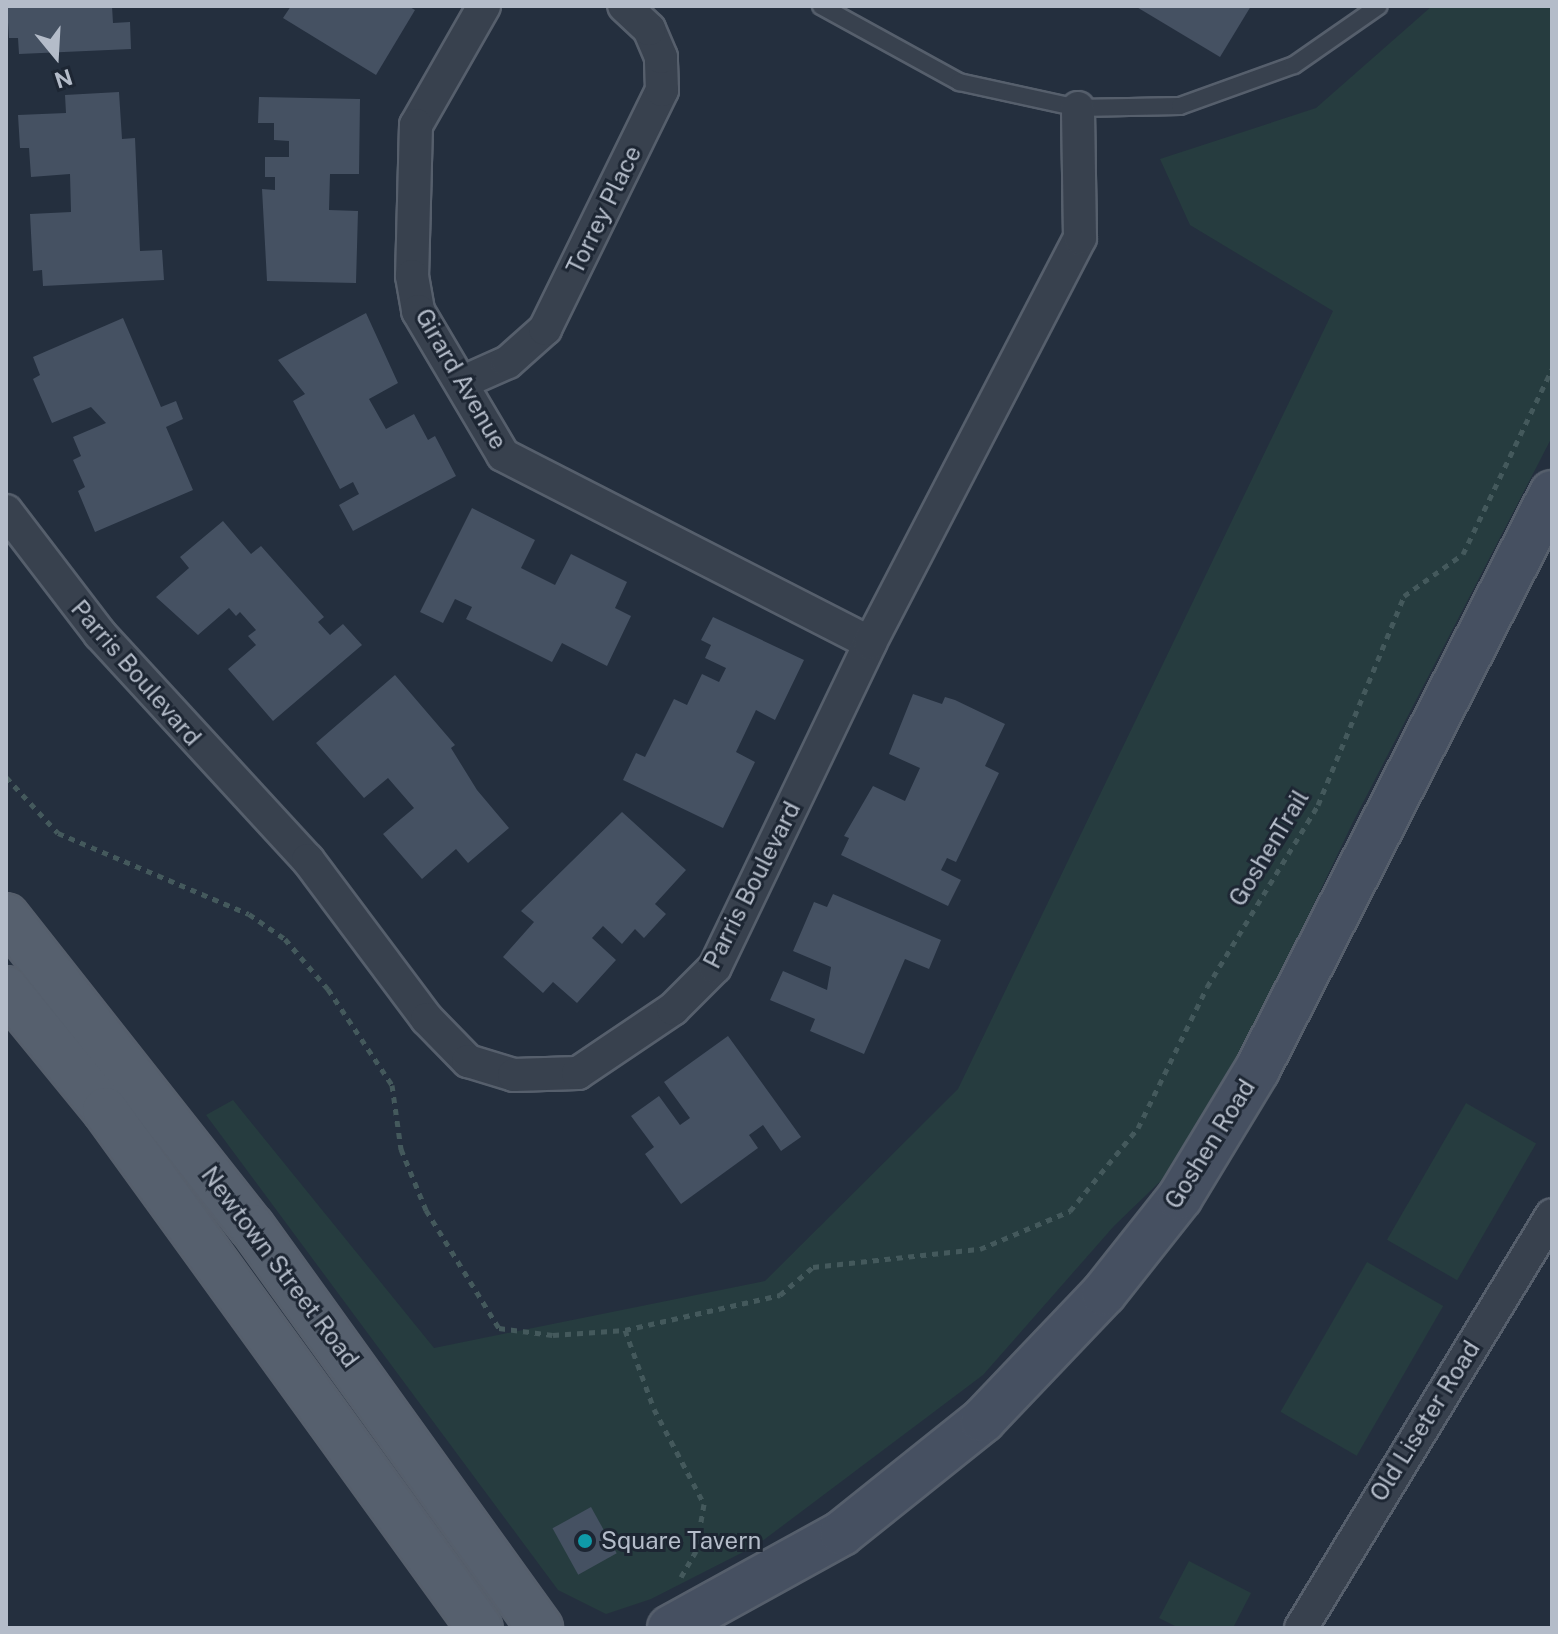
<!DOCTYPE html>
<style>
body{margin:0}
#map{position:relative;width:1558px;height:1634px;overflow:hidden;background:#242f3e;font-family:"Public Sans",sans-serif}
div>[style]{position:absolute}
.green>*{inset:0;background:#263c3f;transform-origin:0 0}
.building>*{inset:0;background:#455162;transform-origin:0 0}
.path>*{height:5px;margin-top:-2.5px;transform-origin:0;background:repeating-linear-gradient(90deg,#44595c 0 6px,transparent 0 12px)}
.roads{filter:drop-shadow(2px 0 #565f6c) drop-shadow(-2px 0 #565f6c) drop-shadow(0 2px #565f6c) drop-shadow(0 -2px #565f6c)}
.lane>*{height:16px;margin:-8px;padding:0 8px;transform-origin:8px;border-radius:8px;background:#38414e}
.street>*{height:32px;margin:-16px;padding:0 16px;transform-origin:16px;border-radius:16px;background:#38414e}
.secondary>*{height:44px;margin:-22px;padding:0 22px;transform-origin:22px;border-radius:22px;background:#465061}
.primary>*{height:44px;margin:-22px;padding:0 22px;transform-origin:22px;border-radius:22px;background:#56606e}
.dots>*{width:22px;height:22px;translate:-50% -50%;box-sizing:border-box;border:4px solid #1d2633;border-radius:50%}
span{translate:-50% -50%;white-space:nowrap;text-align:center;line-height:1.15;-webkit-text-stroke:6px #1d2633;paint-order:stroke}
.street-label{font-size:24px;color:#b4bcc9}
.poi-label{font-size:24px;color:#b4bcc9}
.left{translate:0 -50%;text-align:left}
.frame{position:absolute;inset:0;border:8px solid #b4bcc9;pointer-events:none}
.north{position:absolute;left:16px;top:16px;width:80px;height:80px;-webkit-text-stroke:6px #1d2633;paint-order:stroke;rotate:162deg;font-size:22px;font-weight:700;line-height:32px;text-align:center;color:#b4bcc9}
.north::after{content:'';display:block;margin:auto;width:28px;height:36px;background:#b4bcc9;clip-path:polygon(50% 0,100% 100%,50% 72%,0 100%)}
</style>
<div id="map">
<div class="green">
<i style="clip-path:polygon(1432px 6px,1552px 6px,1552px 437px,1353px 822px,1199px 1144px,1114px 1226px,983px 1375px,757px 1545px,651px 1599px,606px 1614px,558px 1590px,206px 1115px,233px 1100px,434px 1348px,765px 1281px,958px 1089px,1333px 311px,1190px 225px,1160px 159px,1316px 108px)"></i>
<i style="left:1466px;top:1103px;width:81px;height:158px;rotate:30deg"></i>
<i style="left:1367px;top:1262px;width:88px;height:173px;rotate:30deg"></i>
<i style="clip-path:polygon(1189px 1561px,1251px 1593px,1233px 1628px,1179px 1628px,1159px 1618px)"></i>
</div>
<div class="building">
<i style="clip-path:polygon(112px 6px,113px 23px,130px 22px,131px 49px,19px 54px,18px 38px,9px 38px,7px 7px)"></i>
<i style="clip-path:polygon(291px 6px,408px 6px,415px 10px,376px 75px,283px 18px)"></i>
<i style="clip-path:polygon(1135px 6px,1251px 6px,1220px 57px)"></i>
<i style="clip-path:polygon(119px 92px,122px 139px,135px 138px,140px 251px,162px 250px,164px 280px,43px 286px,42px 270px,33px 271px,30px 214px,71px 212px,70px 174px,31px 177px,29px 148px,20px 148px,18px 115px,66px 113px,65px 95px)"></i>
<i style="clip-path:polygon(259px 97px,360px 99px,359px 174px,330px 174px,329px 210px,358px 211px,356px 283px,267px 281px,262px 189px,275px 190px,275px 177px,265px 177px,265px 157px,289px 157px,289px 141px,274px 140px,274px 123px,258px 123px)"></i>
<i style="clip-path:polygon(366px 313px,398px 383px,369px 399px,386px 429px,414px 414px,428px 440px,435px 436px,456px 476px,353px 531px,339px 505px,359px 494px,353px 482px,340px 489px,293px 401px,305px 394px,278px 360px)"></i>
<i style="clip-path:polygon(123px 318px,161px 407px,176px 401px,183px 419px,166px 427px,193px 490px,95px 532px,78px 491px,85px 487px,73px 460px,81px 456px,73px 437px,106px 423px,91px 407px,52px 423px,33px 379px,40px 375px,33px 357px)"></i>
<i style="clip-path:polygon(472px 508px,535px 540px,521px 568px,555px 585px,571px 554px,627px 582px,615px 608px,631px 616px,607px 666px,562px 643px,552px 662px,466px 619px,472px 607px,455px 599px,443px 623px,420px 612px)"></i>
<i style="clip-path:polygon(223px 521px,251px 554px,261px 546px,324px 617px,318px 622px,330px 635px,343px 624px,362px 645px,273px 721px,228px 669px,256px 645px,248px 636px,256px 630px,240px 612px,236px 616px,229px 608px,198px 635px,156px 597px,189px 568px,180px 557px)"></i>
<i style="clip-path:polygon(713px 617px,804px 660px,775px 720px,756px 710px,736px 752px,755px 762px,723px 828px,623px 780px,636px 753px,645px 757px,674px 699px,687px 705px,702px 674px,719px 682px,726px 668px,705px 658px,711px 645px,701px 640px)"></i>
<i style="clip-path:polygon(395px 675px,455px 745px,451px 748px,477px 790px,509px 828px,468px 863px,456px 849px,422px 879px,383px 834px,414px 808px,388px 778px,364px 798px,316px 743px)"></i>
<i style="clip-path:polygon(913px 694px,942px 704px,945px 697px,955px 700px,1005px 724px,985px 766px,999px 773px,956px 862px,947px 858px,941px 870px,961px 880px,948px 906px,841px 855px,849px 838px,844px 836px,873px 786px,905px 801px,920px 768px,889px 754px)"></i>
<i style="clip-path:polygon(622px 812px,686px 870px,655px 904px,666px 914px,644px 938px,635px 929px,622px 944px,603px 926px,592px 938px,616px 960px,577px 1003px,553px 982px,543px 993px,503px 957px,534px 922px,521px 911px)"></i>
<i style="clip-path:polygon(833px 894px,941px 940px,929px 969px,905px 959px,864px 1054px,810px 1031px,815px 1019px,770px 1000px,783px 971px,827px 990px,831px 967px,793px 951px,814px 902px,827px 907px)"></i>
<i style="clip-path:polygon(728px 1036px,801px 1137px,781px 1151px,763px 1125px,749px 1135px,758px 1148px,681px 1204px,645px 1154px,654px 1147px,631px 1116px,659px 1096px,680px 1125px,690px 1118px,664px 1082px)"></i>
<i style="left:591px;top:1507px;width:53px;height:44px;rotate:61deg"></i>
</div>
<div class="path">
<i style="left:6px;top:777px;width:76px;rotate:47.1deg"></i>
<i style="left:58px;top:833px;width:207px;rotate:23deg"></i>
<i style="left:249px;top:914px;width:44px;rotate:34.8deg"></i>
<i style="left:285px;top:939px;width:66px;rotate:49.3deg"></i>
<i style="left:328px;top:989px;width:115px;rotate:56.3deg"></i>
<i style="left:392px;top:1085px;width:65px;rotate:82deg"></i>
<i style="left:401px;top:1149px;width:66px;rotate:67.7deg"></i>
<i style="left:426px;top:1210px;width:139px;rotate:58.3deg"></i>
<i style="left:499px;top:1328px;width:54px;rotate:7.4deg"></i>
<i style="left:553px;top:1335px;width:72px;rotate:-4deg"></i>
<i style="left:625px;top:1330px;width:84px;rotate:69.8deg"></i>
<i style="left:654px;top:1409px;width:107px;rotate:62.2deg"></i>
<i style="left:704px;top:1504px;width:48px;rotate:99.7deg"></i>
<i style="left:696px;top:1551px;width:30px;rotate:120deg"></i>
<i style="left:625px;top:1330px;width:159px;rotate:-12.7deg"></i>
<i style="left:780px;top:1295px;width:43px;rotate:-40.3deg"></i>
<i style="left:813px;top:1267px;width:168px;rotate:-6.2deg"></i>
<i style="left:980px;top:1249px;width:98px;rotate:-22.9deg"></i>
<i style="left:1070px;top:1211px;width:107px;rotate:-50.7deg"></i>
<i style="left:1138px;top:1128px;width:157px;rotate:-63.9deg"></i>
<i style="left:1207px;top:987px;width:213px;rotate:-58.6deg"></i>
<i style="left:1318px;top:805px;width:226px;rotate:-67.6deg"></i>
<i style="left:1404px;top:596px;width:72px;rotate:-35.4deg"></i>
<i style="left:1463px;top:554px;width:205px;rotate:-64.3deg"></i>
</div>
<div class="roads">
<div class="lane">
<i style="left:821px;top:6px;width:158px;rotate:28.8deg"></i>
<i style="left:959px;top:82px;width:122px;rotate:12.3deg"></i>
<i style="left:1078px;top:108px;width:102px;rotate:-1.1deg"></i>
<i style="left:1180px;top:106px;width:121px;rotate:-19.8deg"></i>
<i style="left:1294px;top:65px;width:103px;rotate:-34.8deg"></i>
</div>
<div class="street">
<i style="left:484px;top:6px;width:137px;rotate:119.7deg"></i>
<i style="left:416px;top:125px;width:151px;rotate:91.5deg"></i>
<i style="left:412px;top:276px;width:36px;rotate:80deg"></i>
<i style="left:418px;top:311px;width:167px;rotate:59.4deg"></i>
<i style="left:503px;top:455px;width:412px;rotate:27.1deg"></i>
<i style="left:463px;top:382px;width:49px;rotate:-24deg"></i>
<i style="left:508px;top:362px;width:50px;rotate:-41.7deg"></i>
<i style="left:545px;top:329px;width:266px;rotate:-63.9deg"></i>
<i style="left:662px;top:90px;width:33px;rotate:-92deg"></i>
<i style="left:661px;top:57px;width:30px;rotate:-113deg"></i>
<i style="left:649px;top:29px;width:34px;rotate:-137deg"></i>
<i style="left:6px;top:511px;width:155px;rotate:52.6deg"></i>
<i style="left:100px;top:634px;width:307px;rotate:47.4deg"></i>
<i style="left:308px;top:860px;width:199px;rotate:53.2deg"></i>
<i style="left:427px;top:1019px;width:59px;rotate:45.7deg"></i>
<i style="left:468px;top:1061px;width:48px;rotate:16.9deg"></i>
<i style="left:514px;top:1075px;width:64px;rotate:-1.8deg"></i>
<i style="left:578px;top:1073px;width:115px;rotate:-34deg"></i>
<i style="left:673px;top:1009px;width:59px;rotate:-45deg"></i>
<i style="left:715px;top:967px;width:359px;rotate:-64.4deg"></i>
<i style="left:870px;top:643px;width:456px;rotate:-62.6deg"></i>
<i style="left:1080px;top:238px;width:130px;rotate:-90.9deg"></i>
<i style="left:1301px;top:1628px;width:483px;rotate:-58.7deg"></i>
</div>
<div class="secondary">
<i style="left:670px;top:1628px;width:196px;rotate:-28.9deg"></i>
<i style="left:842px;top:1533px;width:181px;rotate:-38.7deg"></i>
<i style="left:983px;top:1420px;width:175px;rotate:-46.4deg"></i>
<i style="left:1104px;top:1293px;width:122px;rotate:-51.6deg"></i>
<i style="left:1180px;top:1197px;width:149px;rotate:-58.8deg"></i>
<i style="left:1257px;top:1070px;width:648px;rotate:-62.92deg"></i>
</div>
<div class="primary">
<i style="left:6px;top:916px;width:397px;rotate:51.7deg"></i>
<i style="left:252px;top:1227px;width:494px;rotate:54.3deg"></i>
<i style="left:6px;top:989px;width:156px;rotate:50.7deg"></i>
<i style="left:105px;top:1110px;width:639px;rotate:54.1deg"></i>
</div>
</div>
<div class="dots">
<i style="left:585px;top:1541px;background:#0f9aa8"></i>
</div>
<div class="street-label">
<span style="left:604px;top:210px;rotate:-64deg">Torrey Place</span>
<span style="left:461px;top:379px;rotate:60deg">Girard Avenue</span>
<span style="left:136px;top:673px;rotate:49deg">Parris Boulevard</span>
<span style="left:1269px;top:848px;rotate:-59deg">GoshenTrail</span>
<span style="left:752px;top:885px;rotate:-63deg">Parris Boulevard</span>
<span style="left:1210px;top:1144px;rotate:-58deg">Goshen Road</span>
<span style="left:280px;top:1267px;rotate:53deg">Newtown Street Road</span>
<span style="left:1425px;top:1421px;rotate:-58deg">Old Liseter Road</span>
</div>
<div class="poi-label">
<span class="left" style="left:601px;top:1541px">Square Tavern</span>
</div>
<div class="frame"></div>
<div class="north">N</div>
</div>
